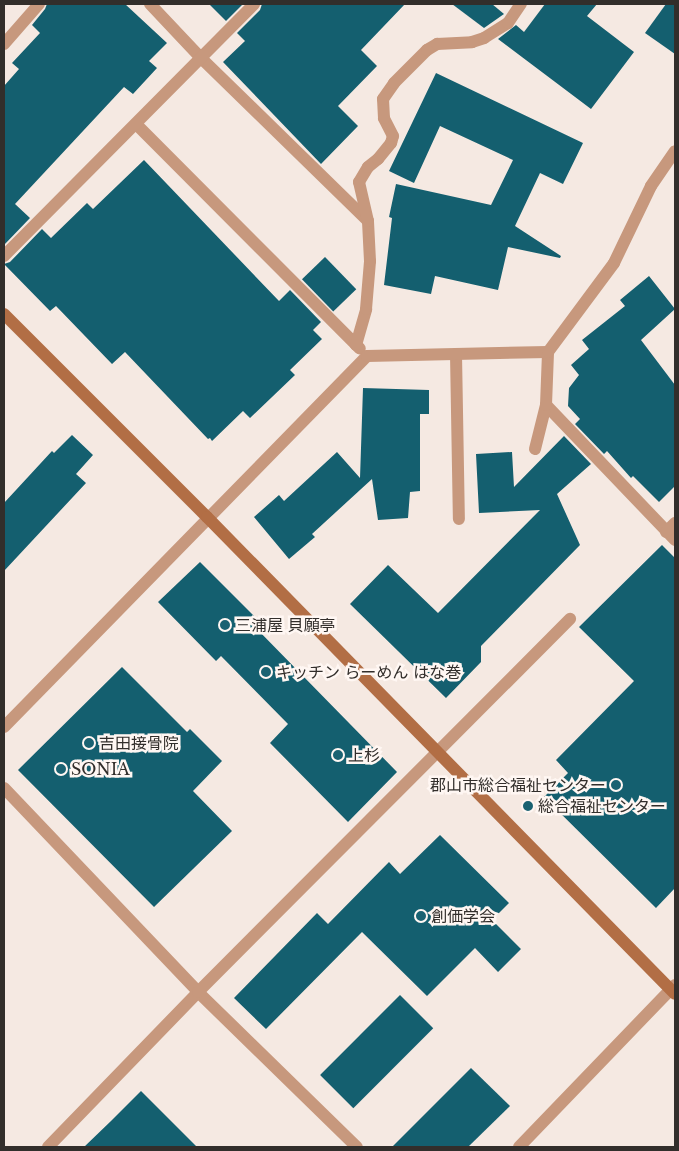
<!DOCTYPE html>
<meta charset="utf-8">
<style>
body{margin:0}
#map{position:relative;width:679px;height:1151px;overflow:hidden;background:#f5e9e2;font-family:"Libre Baskerville","Noto Sans JP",serif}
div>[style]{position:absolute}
.building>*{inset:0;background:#145f6f;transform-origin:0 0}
.street>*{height:12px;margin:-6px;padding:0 6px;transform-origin:6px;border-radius:6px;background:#c7987d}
.secondary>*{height:12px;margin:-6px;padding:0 6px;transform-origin:6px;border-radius:6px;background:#b26e45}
.dots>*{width:14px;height:14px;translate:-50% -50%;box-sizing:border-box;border:2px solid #fff7f3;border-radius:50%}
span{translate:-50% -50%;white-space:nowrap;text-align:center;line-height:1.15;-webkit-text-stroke:5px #fff7f3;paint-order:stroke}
.poi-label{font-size:16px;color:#322e2b}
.left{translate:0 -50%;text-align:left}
.right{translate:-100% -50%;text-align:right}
.frame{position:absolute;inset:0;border:5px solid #322e2b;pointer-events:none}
</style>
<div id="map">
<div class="building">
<i style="clip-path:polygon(47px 4px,125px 4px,167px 43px,149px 61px,157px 68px,133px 94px,124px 87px,15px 204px,30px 218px,4px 245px,4px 86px,19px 69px,12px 63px,40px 33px,32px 25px,45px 9px)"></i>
<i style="clip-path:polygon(209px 4px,243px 4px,226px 21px)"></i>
<i style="clip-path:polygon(262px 4px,405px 4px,361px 50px,377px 66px,338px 106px,358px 126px,321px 164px,223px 62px,245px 41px,237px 33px,260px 10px)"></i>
<i style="clip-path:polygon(452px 4px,492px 4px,504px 14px,484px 28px)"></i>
<i style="clip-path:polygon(545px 4px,597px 4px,587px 16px,634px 52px,591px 109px,498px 39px,516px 25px,524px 32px)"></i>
<i style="clip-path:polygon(666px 4px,675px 4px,675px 54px,645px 33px)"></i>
<i style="clip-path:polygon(436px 73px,583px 143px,563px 184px,540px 173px,515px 226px,561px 256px,560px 258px,508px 247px,498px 290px,435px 276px,431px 294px,384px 285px,392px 218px,389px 217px,396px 184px,491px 205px,513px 160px,440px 126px,414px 183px,389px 171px)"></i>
<i style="clip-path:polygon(144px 160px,279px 301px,290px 290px,321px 322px,313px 330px,322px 339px,290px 370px,295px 375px,250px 418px,243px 411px,212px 441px,210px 438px,208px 439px,125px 352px,112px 364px,56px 306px,50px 311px,4px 264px,10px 262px,42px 229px,51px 238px,87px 203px,93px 209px)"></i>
<i style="left:325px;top:257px;width:45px;height:32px;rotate:46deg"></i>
<i style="clip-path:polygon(649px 276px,675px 309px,641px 340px,675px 385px,675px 486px,659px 502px,633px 476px,631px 478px,607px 451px,604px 454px,575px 424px,580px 419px,568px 406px,569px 388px,579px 375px,571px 365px,589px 349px,582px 340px,625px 306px,620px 300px)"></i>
<i style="clip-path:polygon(363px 388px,429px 390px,429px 414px,420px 414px,420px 491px,410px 492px,408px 518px,378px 520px,372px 479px,312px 534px,315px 537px,289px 559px,254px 517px,279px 495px,284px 501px,337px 452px,360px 478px)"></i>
<i style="clip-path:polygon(72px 435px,93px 455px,76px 474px,86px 483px,4px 571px,4px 503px,52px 451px,54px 453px)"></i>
<i style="clip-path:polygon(564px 436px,591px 464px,557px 494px,580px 545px,481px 646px,481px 662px,446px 698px,350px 604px,388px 565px,438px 613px,540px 510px,479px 513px,476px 454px,512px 452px,514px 487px)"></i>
<i style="clip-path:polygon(662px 545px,675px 558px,675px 888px,656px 908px,544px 797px,568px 773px,556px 760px,634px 681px,579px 627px)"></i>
<i style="clip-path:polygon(200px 562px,258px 620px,253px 625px,397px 772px,348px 822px,270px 743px,288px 724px,221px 656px,216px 661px,158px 602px)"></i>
<i style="clip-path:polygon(122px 667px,187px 732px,190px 729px,222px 761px,193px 791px,232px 831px,154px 907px,18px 770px)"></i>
<i style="clip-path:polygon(440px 835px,509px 903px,492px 920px,521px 949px,498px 972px,475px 948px,427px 996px,362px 932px,266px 1029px,234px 998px,317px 913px,328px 924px,389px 862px,400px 874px)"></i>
<i style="left:400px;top:995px;width:47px;height:113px;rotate:45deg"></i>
<i style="clip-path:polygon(471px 1068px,510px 1106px,468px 1147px,392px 1147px)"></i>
<i style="clip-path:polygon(141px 1091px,197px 1147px,84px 1147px,111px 1121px)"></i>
</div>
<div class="street">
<i style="left:150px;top:4px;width:74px;rotate:46.6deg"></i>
<i style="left:201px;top:58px;width:233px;rotate:44.3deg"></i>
<i style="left:4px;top:44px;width:53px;rotate:-48.8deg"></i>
<i style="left:136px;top:124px;width:317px;rotate:45.1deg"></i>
<i style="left:4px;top:256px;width:355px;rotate:-45.2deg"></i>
<i style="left:356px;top:345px;width:37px;rotate:-74deg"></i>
<i style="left:366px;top:309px;width:48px;rotate:-85.2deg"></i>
<i style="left:370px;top:261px;width:40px;rotate:-92.9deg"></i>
<i style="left:368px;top:221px;width:40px;rotate:-103deg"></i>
<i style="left:359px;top:182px;width:17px;rotate:-59deg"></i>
<i style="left:368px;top:167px;width:13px;rotate:-39deg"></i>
<i style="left:378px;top:159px;width:21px;rotate:-51deg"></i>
<i style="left:391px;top:143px;width:7px;rotate:-74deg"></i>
<i style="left:393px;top:136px;width:20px;rotate:-117deg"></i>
<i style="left:384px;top:118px;width:19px;rotate:-93deg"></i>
<i style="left:383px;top:99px;width:19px;rotate:-55deg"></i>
<i style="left:394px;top:83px;width:47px;rotate:-45deg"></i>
<i style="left:427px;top:50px;width:12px;rotate:-31deg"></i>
<i style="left:437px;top:44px;width:35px;rotate:-3deg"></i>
<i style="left:472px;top:42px;width:13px;rotate:-18deg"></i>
<i style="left:484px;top:38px;width:28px;rotate:-32deg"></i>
<i style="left:508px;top:23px;width:23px;rotate:-56deg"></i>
<i style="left:456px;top:354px;width:165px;rotate:89deg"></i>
<i style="left:546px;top:405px;width:187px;rotate:46.3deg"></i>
<i style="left:535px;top:449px;width:45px;rotate:-76deg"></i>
<i style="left:546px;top:405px;width:53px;rotate:-87.8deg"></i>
<i style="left:666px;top:532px;width:13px;rotate:-45deg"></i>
<i style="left:4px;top:727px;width:519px;rotate:-45.62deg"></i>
<i style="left:367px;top:356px;width:181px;rotate:-1.3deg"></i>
<i style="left:548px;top:352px;width:111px;rotate:-53.4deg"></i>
<i style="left:614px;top:263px;width:85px;rotate:-64.3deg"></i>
<i style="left:651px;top:186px;width:42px;rotate:-55.6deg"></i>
<i style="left:4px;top:788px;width:282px;rotate:46.4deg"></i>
<i style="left:198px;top:992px;width:222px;rotate:44.3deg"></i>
<i style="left:48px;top:1147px;width:216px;rotate:-45.9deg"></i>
<i style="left:198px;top:992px;width:527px;rotate:-45.08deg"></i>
<i style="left:519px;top:1147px;width:225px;rotate:-46.1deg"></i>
</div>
<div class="secondary">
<i style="left:4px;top:314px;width:287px;rotate:45deg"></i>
<i style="left:207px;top:517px;width:668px;rotate:45.55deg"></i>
</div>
<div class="dots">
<i style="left:225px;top:625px;background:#1a6272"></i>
<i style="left:266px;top:672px;background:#1a6272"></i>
<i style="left:89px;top:743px;background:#1a6272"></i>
<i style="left:338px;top:755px;background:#1a6272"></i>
<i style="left:61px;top:769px;background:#1a6272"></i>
<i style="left:616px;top:785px;background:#1a6272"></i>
<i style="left:528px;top:806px;background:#1a6272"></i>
<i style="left:421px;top:916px;background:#1a6272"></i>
</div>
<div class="poi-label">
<span class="left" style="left:235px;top:625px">三浦屋 貝願亭</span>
<span class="left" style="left:276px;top:672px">キッチン らーめん はな巻</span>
<span class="left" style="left:99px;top:743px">吉田接骨院</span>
<span class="left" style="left:348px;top:755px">上杉</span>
<span class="left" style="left:71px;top:769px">SONIA</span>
<span class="right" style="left:606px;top:785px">郡山市総合福祉センター</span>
<span class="left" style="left:538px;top:806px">総合福祉センター</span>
<span class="left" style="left:431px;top:916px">創価学会</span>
</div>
<div class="frame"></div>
</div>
